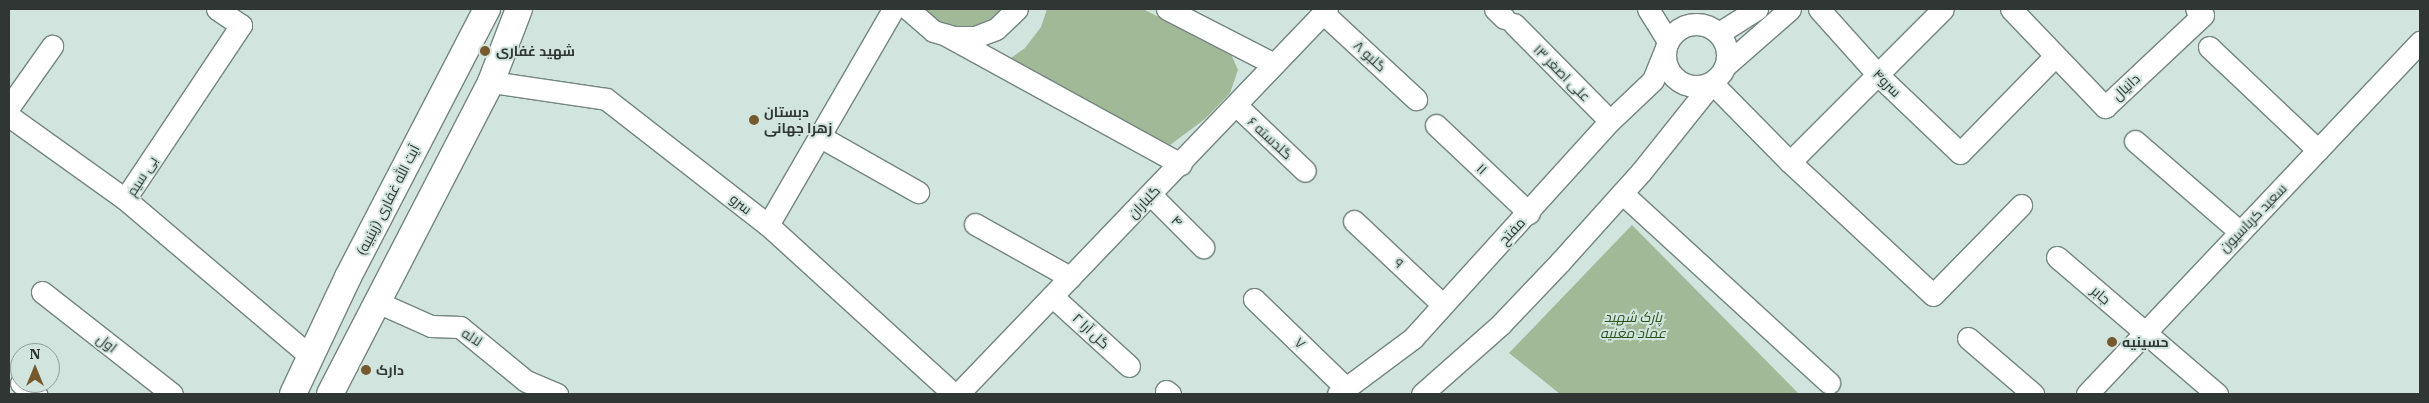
<!DOCTYPE html>
<meta charset="utf-8">
<style>
body{margin:0}
#map{position:relative;width:2429px;height:403px;overflow:hidden;background:#d1e4de;font-family:"IBM Plex Serif",Cairo,serif}
div>[style]{position:absolute}
.green>*{inset:0;background:#a2b998}
.roads{filter:drop-shadow(1px 0 #748581) drop-shadow(-1px 0 #748581) drop-shadow(0 1px #748581) drop-shadow(0 -1px #748581)}
.minor>*{height:21px;margin:-10.5px;padding:0 10.5px;transform-origin:10.5px;border-radius:10.5px;background:#fff}
.minor>.ring{margin:-10.5px;padding:0;box-sizing:content-box;background:none;border:21px solid #fff;border-radius:50%}
.major>*{height:26px;margin:-13px;padding:0 13px;transform-origin:13px;border-radius:13px;background:#fff}
.dots>*{width:14px;height:14px;translate:-50% -50%;box-sizing:border-box;border:2px solid #d1e4de;border-radius:50%}
span{translate:-50% -50%;white-space:nowrap;text-align:center;line-height:1.15;-webkit-text-stroke:4px #d1e4de;paint-order:stroke}
.poi-label{font-size:14px;color:#2f3634;font-weight:700}
.left{translate:0 -50%;text-align:left}
.street-label{font-size:14px;color:#2f3634}
.park-label{font-size:14px;color:#2b5218;font-style:italic}
.frame{position:absolute;inset:0;border:10px solid #2f3634;pointer-events:none}
.north{position:absolute;left:10px;top:343px;width:50px;height:50px;box-sizing:border-box;background:#d1e4de;border:1px solid #909e9a;border-radius:50%;rotate:0deg;font-size:14px;font-weight:700;line-height:20px;text-align:center;color:#2f3634}
.north::after{content:'';display:block;margin:auto;width:18px;height:22px;background:#76592c;clip-path:polygon(50% 0,100% 100%,50% 72%,0 100%)}
</style>
<div id="map">
<div class="green">
<i style="clip-path:polygon(918px 9px,1005px 9px,979px 27px,941px 26px)"></i>
<i style="clip-path:polygon(1047px 9px,1143px 9px,1231px 54px,1238px 70px,1230px 93px,1205px 119px,1170px 145px,1008px 60px,1025px 48px,1041px 27px)"></i>
<i style="clip-path:polygon(1632px 225px,1799px 394px,1560px 394px,1509px 353px)"></i>
</div>
<div class="roads">
<div class="minor">
<i style="left:217px;top:9px;width:29px;rotate:34deg"></i>
<i style="left:241px;top:25px;width:209px;rotate:123.7deg"></i>
<i style="left:125px;top:199px;width:243px;rotate:40.3deg"></i>
<i style="left:908px;top:9px;width:33px;rotate:41deg"></i>
<i style="left:933px;top:31px;width:22px;rotate:16deg"></i>
<i style="left:954px;top:37px;width:21px"></i>
<i style="left:975px;top:37px;width:22px;rotate:-21deg"></i>
<i style="left:996px;top:29px;width:29px;rotate:-44deg"></i>
<i style="left:1167px;top:9px;width:120px;rotate:27.2deg"></i>
<i style="left:1495px;top:9px;width:13px;rotate:45deg"></i>
<i style="left:1648px;top:9px;width:38px;rotate:58deg"></i>
<i style="left:1819px;top:9px;width:89px;rotate:48.2deg"></i>
<i style="left:1878px;top:75px;width:113px;rotate:43.6deg"></i>
<i style="left:1960px;top:153px;width:136px;rotate:-45.6deg"></i>
<i style="left:2011px;top:9px;width:136px;rotate:46.2deg"></i>
<i style="left:2105px;top:107px;width:134px;rotate:-43.2deg"></i>
<i style="left:2203px;top:15px;width:9px;rotate:-139deg"></i>
<i style="left:1323px;top:13px;width:127px;rotate:42.8deg"></i>
<i class="ring" style="left:1665px;top:24px;width:41px;height:41px"></i>
<i style="left:1514px;top:24px;width:136px;rotate:45.3deg"></i>
<i style="left:1719px;top:33px;width:45px;rotate:-32.3deg"></i>
<i style="left:946px;top:35px;width:268px;rotate:28.8deg"></i>
<i style="left:2209px;top:47px;width:150px;rotate:43.4deg"></i>
<i style="left:1726px;top:65px;width:85px;rotate:-41.2deg"></i>
<i style="left:491px;top:82px;width:116px;rotate:8.4deg"></i>
<i style="left:606px;top:99px;width:205px;rotate:37.9deg"></i>
<i style="left:768px;top:225px;width:251px;rotate:42.3deg"></i>
<i style="left:1236px;top:105px;width:95px;rotate:43.7deg"></i>
<i style="left:9px;top:107px;width:75px;rotate:-54.8deg"></i>
<i style="left:9px;top:116px;width:143px;rotate:35.6deg"></i>
<i style="left:1436px;top:125px;width:128px;rotate:43.4deg"></i>
<i style="left:819px;top:136px;width:114px;rotate:29.5deg"></i>
<i style="left:2135px;top:141px;width:139px;rotate:40.9deg"></i>
<i style="left:1790px;top:162px;width:195px;rotate:42.9deg"></i>
<i style="left:1933px;top:295px;width:126px;rotate:-45.6deg"></i>
<i style="left:1622px;top:193px;width:281px;rotate:42.5deg"></i>
<i style="left:1151px;top:195px;width:74px;rotate:45deg"></i>
<i style="left:1354px;top:221px;width:122px;rotate:43.3deg"></i>
<i style="left:975px;top:224px;width:109px;rotate:29.2deg"></i>
<i style="left:768px;top:225px;width:250px;rotate:-59.9deg"></i>
<i style="left:2057px;top:257px;width:211px;rotate:40.6deg"></i>
<i style="left:42px;top:292px;width:165px;rotate:38.1deg"></i>
<i style="left:1052px;top:296px;width:104px;rotate:42.3deg"></i>
<i style="left:1254px;top:299px;width:128px;rotate:44.1deg"></i>
<i style="left:377px;top:302px;width:59px;rotate:24deg"></i>
<i style="left:431px;top:326px;width:29px;rotate:2deg"></i>
<i style="left:460px;top:327px;width:85px;rotate:39.3deg"></i>
<i style="left:526px;top:381px;width:34px;rotate:23deg"></i>
<i style="left:1968px;top:338px;width:86px;rotate:40.7deg"></i>
<i style="left:21px;top:383px;width:19px;rotate:36deg"></i>
<i style="left:1166px;top:391px;width:5px;rotate:37deg"></i>
<i style="left:958px;top:394px;width:533px;rotate:-46.22deg"></i>
<i style="left:1338px;top:394px;width:94px;rotate:-36.7deg"></i>
<i style="left:1413px;top:338px;width:293px;rotate:-47.8deg"></i>
<i style="left:1610px;top:121px;width:59px;rotate:-43.6deg"></i>
<i style="left:1653px;top:80px;width:32px;rotate:-68deg"></i>
<i style="left:1422px;top:394px;width:106px;rotate:-41.5deg"></i>
<i style="left:1501px;top:324px;width:86px;rotate:-46.4deg"></i>
<i style="left:1560px;top:262px;width:121px;rotate:-48deg"></i>
<i style="left:1641px;top:172px;width:114px;rotate:-51.4deg"></i>
<i style="left:1712px;top:83px;width:111px;rotate:45.4deg"></i>
<i style="left:1790px;top:162px;width:216px;rotate:-45deg"></i>
<i style="left:2087px;top:394px;width:485px;rotate:-46.6deg"></i>
</div>
<div class="major">
<i style="left:293px;top:394px;width:129px;rotate:-64.8deg"></i>
<i style="left:348px;top:277px;width:302px;rotate:-62.6deg"></i>
<i style="left:330px;top:394px;width:351px;rotate:-62.7deg"></i>
<i style="left:491px;top:82px;width:78px;rotate:-69deg"></i>
</div>
</div>
<div class="dots">
<i style="left:485px;top:51px;background:#76592c"></i>
<i style="left:754px;top:120px;background:#76592c"></i>
<i style="left:2112px;top:342px;background:#76592c"></i>
<i style="left:366px;top:370px;background:#76592c"></i>
</div>
<div class="poi-label">
<span class="left" style="left:496px;top:51px">شهید غفاری</span>
<span class="left" style="left:764px;top:120px">دبستان<br>زهرا جهانی</span>
<span class="left" style="left:2122px;top:342px">حسینیه</span>
<span class="left" style="left:376px;top:370px">دارک</span>
</div>
<div class="street-label">
<span style="left:1370px;top:56px;rotate:43deg">گلبو ۸</span>
<span style="left:1562px;top:73px;rotate:45deg">علی اصغر ۱۳</span>
<span style="left:1887px;top:83px;rotate:45deg">سرو۴</span>
<span style="left:2126px;top:87px;rotate:-43deg">دانیال</span>
<span style="left:1270px;top:138px;rotate:43deg">گلدسته ۶</span>
<span style="left:1482px;top:169px;rotate:43deg">۱۱</span>
<span style="left:142px;top:176px;rotate:-57deg">بی سیم</span>
<span style="left:388px;top:200px;rotate:-63deg">آیت الله غفاری (زینبیه)</span>
<span style="left:1144px;top:202px;rotate:-46deg">گلباران</span>
<span style="left:741px;top:204px;rotate:38deg">سرو</span>
<span style="left:2253px;top:218px;rotate:-46deg">سعید کرباسیون</span>
<span style="left:1177px;top:221px;rotate:45deg">۴</span>
<span style="left:1512px;top:231px;rotate:-47deg">مفتح</span>
<span style="left:1399px;top:263px;rotate:43deg">۹</span>
<span style="left:2101px;top:295px;rotate:41deg">جابر</span>
<span style="left:1091px;top:331px;rotate:43deg">گل آرا ۲</span>
<span style="left:472px;top:337px;rotate:33deg">لاله</span>
<span style="left:107px;top:343px;rotate:38deg">اول</span>
<span style="left:1300px;top:343px;rotate:44deg">۷</span>
</div>
<div class="park-label">
<span style="left:1633px;top:325px">پارک شهید<br>عماد مغنیه</span>
</div>
<div class="frame"></div>
<div class="north">N</div>
</div>
